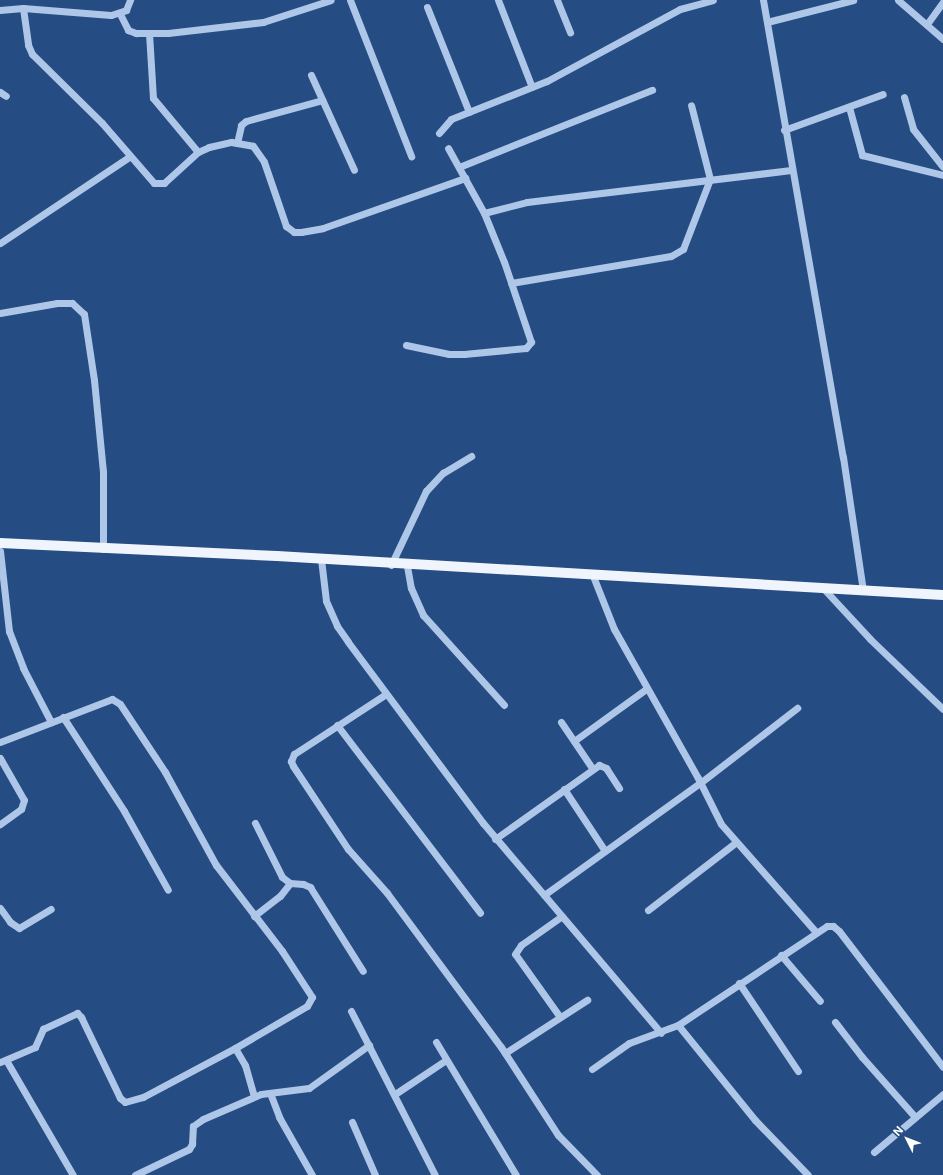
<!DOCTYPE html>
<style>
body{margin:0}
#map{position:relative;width:943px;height:1175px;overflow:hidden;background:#254c83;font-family:Inter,sans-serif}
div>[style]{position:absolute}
.minor>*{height:7px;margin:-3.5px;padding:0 3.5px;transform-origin:3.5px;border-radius:3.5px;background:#aec6e7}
.major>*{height:10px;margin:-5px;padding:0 5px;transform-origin:5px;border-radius:5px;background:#f0f5fd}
span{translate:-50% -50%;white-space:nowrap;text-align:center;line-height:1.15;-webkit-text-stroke:3px #254c83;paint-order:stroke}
.north{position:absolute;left:887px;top:1119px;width:40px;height:40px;-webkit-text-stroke:3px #254c83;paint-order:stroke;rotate:312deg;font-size:11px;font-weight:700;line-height:16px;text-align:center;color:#fff}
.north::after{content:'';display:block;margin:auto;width:14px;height:18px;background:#fff;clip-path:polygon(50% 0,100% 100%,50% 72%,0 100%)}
</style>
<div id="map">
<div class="minor">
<i style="left:350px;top:0;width:168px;rotate:68.6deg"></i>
<i style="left:498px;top:0;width:93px;rotate:68.7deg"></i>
<i style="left:557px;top:0;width:35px;rotate:68deg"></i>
<i style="left:763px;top:0;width:464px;rotate:80.1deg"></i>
<i style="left:843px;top:457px;width:135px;rotate:81.5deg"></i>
<i style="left:898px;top:0;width:60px;rotate:40.9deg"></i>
<i style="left:427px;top:7px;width:113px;rotate:68.2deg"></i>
<i style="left:23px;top:8px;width:37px;rotate:82deg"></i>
<i style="left:28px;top:45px;width:10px;rotate:66deg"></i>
<i style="left:32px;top:54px;width:98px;rotate:44.6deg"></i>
<i style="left:102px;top:123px;width:79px;rotate:49.1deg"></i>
<i style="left:154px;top:183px;width:10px"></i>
<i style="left:164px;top:183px;width:46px;rotate:-42.4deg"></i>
<i style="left:198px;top:152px;width:12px;rotate:-24deg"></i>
<i style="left:209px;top:147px;width:23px;rotate:-13deg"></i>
<i style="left:231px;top:142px;width:22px;rotate:10deg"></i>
<i style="left:253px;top:146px;width:19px;rotate:55deg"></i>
<i style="left:264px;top:162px;width:68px;rotate:71deg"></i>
<i style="left:286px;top:226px;width:10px;rotate:37deg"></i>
<i style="left:294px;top:232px;width:7px"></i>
<i style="left:301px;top:232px;width:22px;rotate:-10deg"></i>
<i style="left:323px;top:228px;width:151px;rotate:-19.4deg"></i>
<i style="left:0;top:10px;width:23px;rotate:-5deg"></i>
<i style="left:23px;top:8px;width:88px;rotate:4.5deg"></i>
<i style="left:111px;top:15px;width:16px;rotate:-18deg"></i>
<i style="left:126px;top:10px;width:11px;rotate:-68deg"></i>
<i style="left:120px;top:14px;width:18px;rotate:63deg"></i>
<i style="left:128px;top:30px;width:9px;rotate:21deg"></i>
<i style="left:136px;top:33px;width:32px"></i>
<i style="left:168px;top:33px;width:96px;rotate:-6.6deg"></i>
<i style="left:263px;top:22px;width:71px;rotate:-17.9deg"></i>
<i style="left:767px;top:22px;width:89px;rotate:-14.3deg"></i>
<i style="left:927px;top:24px;width:27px;rotate:-54deg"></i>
<i style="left:149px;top:33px;width:65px;rotate:86.5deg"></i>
<i style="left:153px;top:98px;width:70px;rotate:50.2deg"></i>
<i style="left:311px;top:75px;width:104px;rotate:65.6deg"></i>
<i style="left:0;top:92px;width:7px;rotate:34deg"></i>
<i style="left:904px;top:97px;width:33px;rotate:74deg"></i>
<i style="left:913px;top:129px;width:48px;rotate:51.7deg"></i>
<i style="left:849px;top:107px;width:50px;rotate:74.8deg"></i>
<i style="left:862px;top:155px;width:83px;rotate:13.9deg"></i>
<i style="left:784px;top:130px;width:105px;rotate:-20deg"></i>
<i style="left:439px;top:133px;width:18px;rotate:-49deg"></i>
<i style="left:451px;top:119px;width:103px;rotate:-21.6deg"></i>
<i style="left:547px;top:81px;width:151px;rotate:-28.4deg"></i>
<i style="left:680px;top:9px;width:34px;rotate:-15deg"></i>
<i style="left:237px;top:143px;width:18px;rotate:-77deg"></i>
<i style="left:241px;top:125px;width:6px;rotate:-39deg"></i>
<i style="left:246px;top:121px;width:79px;rotate:-15.4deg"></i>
<i style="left:459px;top:167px;width:208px;rotate:-21.8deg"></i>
<i style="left:484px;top:213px;width:44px;rotate:-14.3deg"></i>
<i style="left:527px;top:202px;width:266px;rotate:-6.9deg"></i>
<i style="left:0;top:243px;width:155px;rotate:-33.7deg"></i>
<i style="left:511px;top:283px;width:162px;rotate:-9.6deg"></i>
<i style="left:671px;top:256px;width:14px;rotate:-30deg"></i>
<i style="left:683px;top:249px;width:75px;rotate:-68.9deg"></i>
<i style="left:710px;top:179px;width:76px;rotate:-104.4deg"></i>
<i style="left:0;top:313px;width:58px;rotate:-10deg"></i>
<i style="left:57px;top:303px;width:15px"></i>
<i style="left:72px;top:303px;width:16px;rotate:43deg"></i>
<i style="left:84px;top:314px;width:67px;rotate:81.4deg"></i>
<i style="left:94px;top:380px;width:92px;rotate:84.4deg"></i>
<i style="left:103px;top:472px;width:77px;rotate:90deg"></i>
<i style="left:406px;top:345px;width:44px;rotate:11.8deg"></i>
<i style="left:449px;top:354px;width:15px"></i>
<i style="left:464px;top:354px;width:62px;rotate:-5.5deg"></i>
<i style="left:526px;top:348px;width:8px;rotate:-50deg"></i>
<i style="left:531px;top:342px;width:84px;rotate:-108.6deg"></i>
<i style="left:504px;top:262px;width:53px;rotate:-112.2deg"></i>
<i style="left:484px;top:213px;width:74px;rotate:-119deg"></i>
<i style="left:0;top:551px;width:81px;rotate:83.6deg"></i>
<i style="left:9px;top:631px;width:40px;rotate:69deg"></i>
<i style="left:23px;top:668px;width:61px;rotate:62.6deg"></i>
<i style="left:321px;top:559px;width:42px;rotate:83.2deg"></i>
<i style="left:326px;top:601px;width:27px;rotate:66deg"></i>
<i style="left:337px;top:626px;width:19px;rotate:55deg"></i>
<i style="left:348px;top:642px;width:226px;rotate:53.3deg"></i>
<i style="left:483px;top:823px;width:275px;rotate:49.7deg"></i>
<i style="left:391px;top:565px;width:82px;rotate:-64.7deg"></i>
<i style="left:426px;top:491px;width:25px;rotate:-47deg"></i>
<i style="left:443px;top:473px;width:33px;rotate:-31deg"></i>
<i style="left:407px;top:566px;width:22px;rotate:80deg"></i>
<i style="left:411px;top:588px;width:30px;rotate:66deg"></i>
<i style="left:423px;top:615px;width:121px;rotate:48deg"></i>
<i style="left:593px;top:576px;width:57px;rotate:68.4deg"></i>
<i style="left:614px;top:629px;width:171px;rotate:60.6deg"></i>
<i style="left:698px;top:778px;width:51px;rotate:63.4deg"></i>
<i style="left:721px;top:824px;width:144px;rotate:48.7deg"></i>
<i style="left:823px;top:588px;width:69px;rotate:47.3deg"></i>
<i style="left:870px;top:639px;width:101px;rotate:43.8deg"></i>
<i style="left:386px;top:694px;width:110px;rotate:146.9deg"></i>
<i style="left:294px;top:754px;width:8px;rotate:113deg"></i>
<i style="left:291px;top:761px;width:5px;rotate:68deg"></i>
<i style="left:293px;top:766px;width:100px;rotate:56.5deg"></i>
<i style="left:348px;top:849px;width:59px;rotate:48.4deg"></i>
<i style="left:387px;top:893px;width:192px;rotate:53.5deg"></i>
<i style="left:501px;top:1047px;width:105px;rotate:57.1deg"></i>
<i style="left:558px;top:1135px;width:56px;rotate:45.7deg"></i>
<i style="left:63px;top:717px;width:112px;rotate:57deg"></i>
<i style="left:124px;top:811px;width:90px;rotate:60.9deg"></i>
<i style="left:561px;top:722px;width:55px;rotate:56deg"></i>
<i style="left:337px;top:725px;width:236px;rotate:52.7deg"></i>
<i style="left:574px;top:741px;width:89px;rotate:-35.8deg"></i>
<i style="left:0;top:742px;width:120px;rotate:-21deg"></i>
<i style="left:112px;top:699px;width:9px;rotate:32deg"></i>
<i style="left:120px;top:704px;width:82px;rotate:56.5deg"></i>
<i style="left:165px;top:772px;width:106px;rotate:61.3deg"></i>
<i style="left:216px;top:865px;width:108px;rotate:52.5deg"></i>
<i style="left:282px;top:951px;width:55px;rotate:56.9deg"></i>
<i style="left:312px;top:997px;width:10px;rotate:119deg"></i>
<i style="left:307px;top:1006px;width:83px;rotate:149.7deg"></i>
<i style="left:0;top:758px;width:48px;rotate:60.3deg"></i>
<i style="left:24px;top:800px;width:9px;rotate:108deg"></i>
<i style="left:21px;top:809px;width:26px;rotate:144deg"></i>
<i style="left:564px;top:789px;width:74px;rotate:56.5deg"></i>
<i style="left:255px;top:823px;width:60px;rotate:63.4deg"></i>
<i style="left:282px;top:877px;width:10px;rotate:37deg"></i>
<i style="left:290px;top:883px;width:13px;rotate:4deg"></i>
<i style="left:303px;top:884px;width:8px;rotate:23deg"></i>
<i style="left:310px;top:887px;width:99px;rotate:57.8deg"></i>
<i style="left:495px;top:839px;width:128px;rotate:-35.4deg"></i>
<i style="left:599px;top:765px;width:8px;rotate:23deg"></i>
<i style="left:606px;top:768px;width:24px;rotate:57deg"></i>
<i style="left:544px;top:895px;width:192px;rotate:-35.7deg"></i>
<i style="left:700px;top:783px;width:123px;rotate:-37.7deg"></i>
<i style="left:0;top:908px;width:17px;rotate:54deg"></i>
<i style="left:10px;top:922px;width:11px;rotate:34deg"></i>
<i style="left:19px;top:928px;width:37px;rotate:-31deg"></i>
<i style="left:648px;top:910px;width:110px;rotate:-37.6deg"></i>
<i style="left:254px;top:916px;width:33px;rotate:-38deg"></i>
<i style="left:280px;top:896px;width:16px;rotate:-52deg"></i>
<i style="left:781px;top:955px;width:60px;rotate:49.7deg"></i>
<i style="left:739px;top:983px;width:106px;rotate:56.2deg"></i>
<i style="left:351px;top:1011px;width:184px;rotate:62.9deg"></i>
<i style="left:560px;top:1017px;width:77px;rotate:-125.5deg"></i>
<i style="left:515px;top:954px;width:11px;rotate:-56deg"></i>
<i style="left:521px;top:945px;width:50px;rotate:-35.3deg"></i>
<i style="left:835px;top:1022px;width:44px;rotate:52.4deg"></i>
<i style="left:862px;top:1057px;width:80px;rotate:48.5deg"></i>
<i style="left:678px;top:1025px;width:122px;rotate:51deg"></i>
<i style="left:755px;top:1120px;width:76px;rotate:46.1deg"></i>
<i style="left:436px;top:1042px;width:155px;rotate:59deg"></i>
<i style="left:505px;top:1053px;width:98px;rotate:-32.9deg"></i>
<i style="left:6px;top:1060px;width:133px;rotate:59.8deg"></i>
<i style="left:0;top:1062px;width:38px;rotate:-23deg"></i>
<i style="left:35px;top:1047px;width:20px;rotate:-66deg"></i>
<i style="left:43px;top:1029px;width:38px;rotate:-25deg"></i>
<i style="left:77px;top:1013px;width:6px;rotate:45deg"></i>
<i style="left:81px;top:1017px;width:90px;rotate:64.3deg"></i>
<i style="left:120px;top:1098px;width:6px;rotate:39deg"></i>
<i style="left:125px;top:1102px;width:19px;rotate:-16deg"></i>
<i style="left:143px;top:1097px;width:104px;rotate:-28deg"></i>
<i style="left:235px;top:1048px;width:20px;rotate:60deg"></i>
<i style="left:245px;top:1065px;width:32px;rotate:74deg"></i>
<i style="left:592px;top:1069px;width:45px;rotate:-35.1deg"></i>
<i style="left:629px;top:1043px;width:52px;rotate:-20.2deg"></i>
<i style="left:678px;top:1025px;width:179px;rotate:-33.6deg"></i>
<i style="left:827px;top:926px;width:6px"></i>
<i style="left:833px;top:926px;width:8px;rotate:40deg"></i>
<i style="left:839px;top:931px;width:171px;rotate:52.6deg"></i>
<i style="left:270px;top:1093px;width:26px;rotate:69deg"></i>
<i style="left:279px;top:1117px;width:67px;rotate:60.4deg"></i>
<i style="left:395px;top:1094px;width:61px;rotate:-33.7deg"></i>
<i style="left:352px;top:1122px;width:58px;rotate:66.5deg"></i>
<i style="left:874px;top:1152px;width:90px;rotate:-40deg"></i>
<i style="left:135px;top:1175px;width:60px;rotate:-25.7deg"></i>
<i style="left:189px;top:1149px;width:6px;rotate:-59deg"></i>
<i style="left:192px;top:1144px;width:18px;rotate:-87deg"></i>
<i style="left:193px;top:1126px;width:12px;rotate:-35deg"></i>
<i style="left:203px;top:1119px;width:63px;rotate:-23.3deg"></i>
<i style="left:261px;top:1094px;width:48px;rotate:-7.1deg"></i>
<i style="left:309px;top:1088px;width:74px;rotate:-35.6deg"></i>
</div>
<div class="major">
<i style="left:0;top:543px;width:277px;rotate:2.7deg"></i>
<i style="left:277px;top:556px;width:667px;rotate:3.35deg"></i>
</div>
<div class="north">N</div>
</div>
